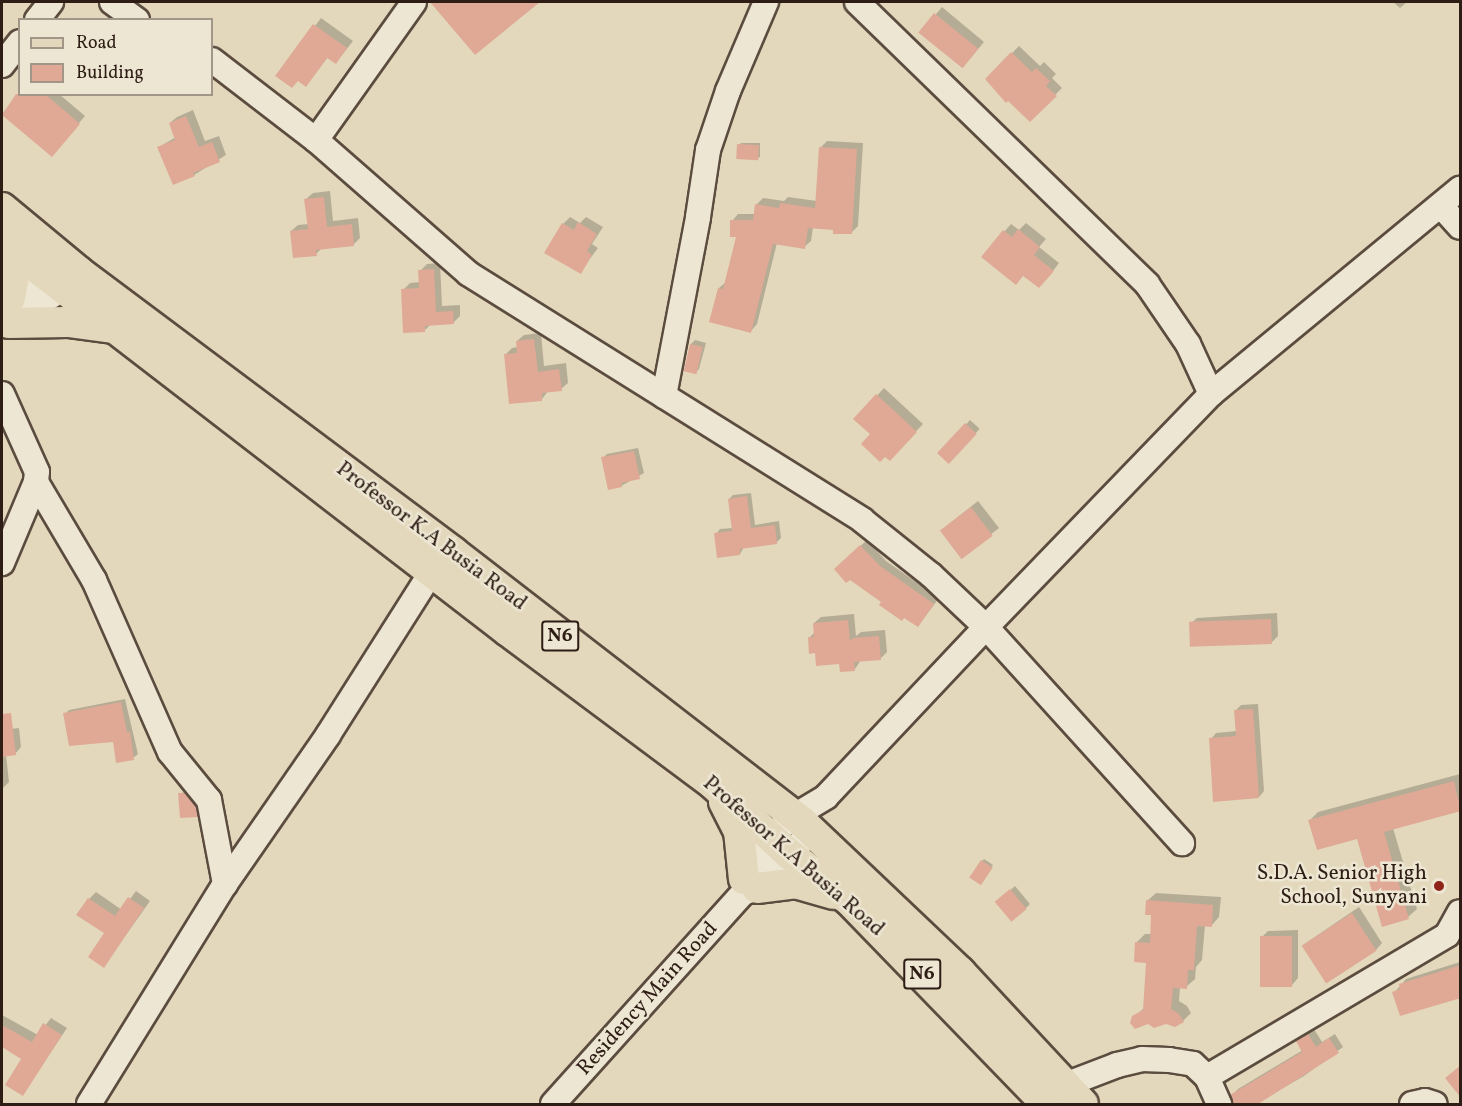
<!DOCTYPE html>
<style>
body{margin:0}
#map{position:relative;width:1462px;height:1106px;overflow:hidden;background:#e3d8bc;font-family:Vollkorn,serif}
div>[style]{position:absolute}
.shadow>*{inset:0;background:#0003;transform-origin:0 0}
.building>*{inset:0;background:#dfa996;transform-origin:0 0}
.roads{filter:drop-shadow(2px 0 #5b4c3f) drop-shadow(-2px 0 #5b4c3f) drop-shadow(0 2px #5b4c3f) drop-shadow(0 -2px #5b4c3f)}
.minor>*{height:24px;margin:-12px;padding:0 12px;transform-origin:12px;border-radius:12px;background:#ede6d3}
.major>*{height:30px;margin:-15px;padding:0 15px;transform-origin:15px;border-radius:15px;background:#e3d8bc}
.dots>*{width:16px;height:16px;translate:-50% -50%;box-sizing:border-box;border:3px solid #ede6d3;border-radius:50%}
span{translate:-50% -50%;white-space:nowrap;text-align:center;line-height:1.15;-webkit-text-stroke:5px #ede6d3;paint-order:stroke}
.shield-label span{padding:2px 4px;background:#ede6d3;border:2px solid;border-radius:4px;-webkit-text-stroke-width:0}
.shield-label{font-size:20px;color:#2e1d15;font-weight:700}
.street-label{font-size:21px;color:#2e1d15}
.poi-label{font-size:21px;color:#2e1d15}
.right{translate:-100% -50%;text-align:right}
.frame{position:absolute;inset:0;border:3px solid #2e1d15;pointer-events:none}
.legend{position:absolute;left:18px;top:18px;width:195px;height:78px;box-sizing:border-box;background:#ede6d3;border:2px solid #a19687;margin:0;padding:8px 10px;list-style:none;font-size:18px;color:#2e1d15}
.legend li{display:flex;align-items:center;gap:12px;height:30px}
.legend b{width:30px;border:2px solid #a19687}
</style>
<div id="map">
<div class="shadow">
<i style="clip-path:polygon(435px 2px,537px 2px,475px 53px,433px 3px)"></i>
<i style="clip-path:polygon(1393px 2px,1407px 2px,1400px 8px)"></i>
<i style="clip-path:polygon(942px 7px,984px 42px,969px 60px,921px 32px)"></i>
<i style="clip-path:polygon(321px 18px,353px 41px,342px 55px,336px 62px,328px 57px,312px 78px,299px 80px,277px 76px)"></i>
<i style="clip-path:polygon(1019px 46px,1040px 66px,1044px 62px,1056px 74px,1052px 78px,1062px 88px,1030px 120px,987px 79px)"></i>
<i style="clip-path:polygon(20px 93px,59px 94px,85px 116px,52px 155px,2px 114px)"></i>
<i style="clip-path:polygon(193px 110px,205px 141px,219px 136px,226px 155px,194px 175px,159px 147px,176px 137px,170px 123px,177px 117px)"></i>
<i style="clip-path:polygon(827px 141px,863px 143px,858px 226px,851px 233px,835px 228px,813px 227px,811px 241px,804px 247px,777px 243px,757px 324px,751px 331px,719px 288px,726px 282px,738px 236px,732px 221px,738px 214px,755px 214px,757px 204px,763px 198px,784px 201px,788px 197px,817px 201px,820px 148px)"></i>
<i style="clip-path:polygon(741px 143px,760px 143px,760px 157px,758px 158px,739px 145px)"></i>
<i style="clip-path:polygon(330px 191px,333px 221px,358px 218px,360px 238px,353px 245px,322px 248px,316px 254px,291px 231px,298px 225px,309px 224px,306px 199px,313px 193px)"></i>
<i style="clip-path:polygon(570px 217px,580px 223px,586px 217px,603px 227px,592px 244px,598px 248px,580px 272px,563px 224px)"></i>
<i style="clip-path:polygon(1026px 223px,1046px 239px,1039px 247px,1059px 263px,1046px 280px,1024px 274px,983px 256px,1011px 224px,1019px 230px)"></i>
<i style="clip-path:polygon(440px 263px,442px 306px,460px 305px,460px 316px,453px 323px,431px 324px,425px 330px,403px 290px,410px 283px,420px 282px,420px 271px,427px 264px)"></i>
<i style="clip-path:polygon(541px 333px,544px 366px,566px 363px,568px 383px,561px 389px,548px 391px,542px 399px,505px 355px,512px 348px,518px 347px,517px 341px,524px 335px)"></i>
<i style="clip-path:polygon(695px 340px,706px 343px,699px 369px,695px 373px,691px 344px)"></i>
<i style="clip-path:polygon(884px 388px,923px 424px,890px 459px,872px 434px,855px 419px)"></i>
<i style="left:970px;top:420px;width:13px;height:45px;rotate:42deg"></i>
<i style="clip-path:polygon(638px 448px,644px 473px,621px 486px,603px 458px,607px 454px)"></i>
<i style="clip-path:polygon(751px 493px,755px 525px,779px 521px,781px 538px,777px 542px,744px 547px,740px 554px,716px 534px,720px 529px,733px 528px,729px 499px,733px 495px)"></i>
<i style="clip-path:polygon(978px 501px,999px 528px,962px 557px,949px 524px)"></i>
<i style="clip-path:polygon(867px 540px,886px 561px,939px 598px,918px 626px,884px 601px,842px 563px)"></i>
<i style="clip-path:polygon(1277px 613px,1278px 636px,1272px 642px,1190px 624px,1197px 618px)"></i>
<i style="clip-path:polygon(854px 614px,856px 636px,861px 632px,885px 630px,887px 652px,880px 659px,861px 660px,855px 669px,817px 652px,809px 638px,815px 632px,814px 623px,821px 617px)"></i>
<i style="clip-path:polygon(125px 699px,138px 754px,133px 758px,114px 741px,65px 714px,69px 710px)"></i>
<i style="clip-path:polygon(1258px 704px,1264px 791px,1259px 797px,1211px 739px,1216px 733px,1237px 731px,1235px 711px,1241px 705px)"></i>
<i style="clip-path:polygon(19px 728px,21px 747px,15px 754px,6px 755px,9px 782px,2px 789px,2px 730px)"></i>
<i style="clip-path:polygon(1460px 774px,1460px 810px,1393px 828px,1417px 909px,1408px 917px,1358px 838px,1310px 820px,1318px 812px)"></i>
<i style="clip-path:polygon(189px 789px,201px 811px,197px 815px,180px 794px)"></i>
<i style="clip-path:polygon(984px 859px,993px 865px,983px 881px,982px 861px)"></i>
<i style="clip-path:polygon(1015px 886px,1030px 904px,1026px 908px,1001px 898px)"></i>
<i style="clip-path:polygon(136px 891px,150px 901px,104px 966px,106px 933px,89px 899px,96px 892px,122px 910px)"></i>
<i style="clip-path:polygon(1156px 893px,1221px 897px,1219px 917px,1211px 926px,1205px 925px,1202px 960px,1196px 967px,1195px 979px,1186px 987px,1180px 987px,1179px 1001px,1187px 1006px,1191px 1013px,1183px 1021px,1148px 1022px,1132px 1019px,1144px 1008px,1147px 962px,1137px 942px,1145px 934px,1152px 934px,1153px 913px,1147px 901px)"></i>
<i style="clip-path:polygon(1359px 907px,1382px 943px,1376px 950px,1303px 945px)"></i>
<i style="clip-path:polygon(1298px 930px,1298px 978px,1292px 985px,1262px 937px,1268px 931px)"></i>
<i style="clip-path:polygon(1460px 962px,1460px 996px,1394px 993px,1406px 979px)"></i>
<i style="clip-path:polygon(2px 1015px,38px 1035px,51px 1018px,67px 1028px,23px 1094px,23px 1058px,2px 1046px)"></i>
<i style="clip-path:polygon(1314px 1029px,1322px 1042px,1335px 1034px,1343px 1047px,1304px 1076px,1255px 1104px,1234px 1104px,1232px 1095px,1238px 1089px,1303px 1050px,1298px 1041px)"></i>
</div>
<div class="building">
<i style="clip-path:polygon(430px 2px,540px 2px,475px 55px)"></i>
<i style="left:934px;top:13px;width:57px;height:25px;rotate:39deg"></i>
<i style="clip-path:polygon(313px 24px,347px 48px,336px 64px,327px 58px,306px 87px,298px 81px,292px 88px,275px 76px)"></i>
<i style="clip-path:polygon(1011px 52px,1032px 72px,1036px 68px,1050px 81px,1046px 86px,1057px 96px,1030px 122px,1008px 101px,1006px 103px,985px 79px)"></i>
<i style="clip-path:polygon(16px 94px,45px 94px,80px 124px,52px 157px,2px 115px)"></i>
<i style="clip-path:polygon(186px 116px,199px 147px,212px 142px,220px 162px,193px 173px,195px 176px,173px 185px,157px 147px,175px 140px,169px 123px)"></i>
<i style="left:737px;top:144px;width:22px;height:15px;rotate:3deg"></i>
<i style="clip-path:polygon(819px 147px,857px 149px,852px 234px,833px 234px,833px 230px,808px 228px,805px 249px,773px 244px,751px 333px,709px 322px,718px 288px,723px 289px,736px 237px,730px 237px,730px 220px,753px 220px,755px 204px,779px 208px,780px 203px,815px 208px)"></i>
<i style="clip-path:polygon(324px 197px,327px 227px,352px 224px,354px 246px,316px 250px,317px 256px,293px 258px,290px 231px,308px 229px,304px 199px)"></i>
<i style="clip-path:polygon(578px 222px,597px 234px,587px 251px,592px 255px,581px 274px,544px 253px,562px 223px,574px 230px)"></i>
<i style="clip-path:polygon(1018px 229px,1040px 247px,1034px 255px,1054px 271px,1039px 288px,1023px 276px,1016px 285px,981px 257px,1003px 230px,1012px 237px)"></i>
<i style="clip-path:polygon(434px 269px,436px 312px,453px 311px,454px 324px,425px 326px,425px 332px,403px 333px,401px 289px,419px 288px,418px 270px)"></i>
<i style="clip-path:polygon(534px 339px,538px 372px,559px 369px,562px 391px,542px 393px,542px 401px,509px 404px,504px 354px,517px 353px,516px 341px)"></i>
<i style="left:690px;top:344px;width:13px;height:28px;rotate:13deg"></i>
<i style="clip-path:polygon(876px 394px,917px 432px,890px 461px,885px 457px,880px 462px,861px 444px,870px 434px,853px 419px)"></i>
<i style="left:965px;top:423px;width:16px;height:41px;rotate:43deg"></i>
<i style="clip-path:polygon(634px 451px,640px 479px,621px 483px,622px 487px,608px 490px,601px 457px)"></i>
<i style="clip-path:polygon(747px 496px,751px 528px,775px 525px,777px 544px,740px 549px,740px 555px,717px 558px,714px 533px,732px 531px,728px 499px)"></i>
<i style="left:971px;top:507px;width:36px;height:39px;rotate:53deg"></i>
<i style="clip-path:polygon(860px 545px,880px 566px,934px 604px,918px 627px,904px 618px,902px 621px,879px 605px,881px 602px,850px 580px,846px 583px,834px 569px)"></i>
<i style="left:1271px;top:619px;width:25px;height:82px;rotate:88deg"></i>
<i style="clip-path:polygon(848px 620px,850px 641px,853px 638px,879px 636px,881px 660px,854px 662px,855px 671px,840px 672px,839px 664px,816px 666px,815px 653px,809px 654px,808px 637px,814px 637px,813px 623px)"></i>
<i style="clip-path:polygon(121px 702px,127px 732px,130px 732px,134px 760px,116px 763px,113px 742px,69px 746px,63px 713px)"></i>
<i style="clip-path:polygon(1253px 709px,1259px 798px,1213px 802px,1209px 738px,1236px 736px,1234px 710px)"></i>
<i style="clip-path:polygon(11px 713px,16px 755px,2px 757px,2px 714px)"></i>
<i style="clip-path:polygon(1454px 781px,1461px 811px,1384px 832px,1409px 919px,1382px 927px,1357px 839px,1317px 850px,1308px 820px)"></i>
<i style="clip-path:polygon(178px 793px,185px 793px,196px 806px,198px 817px,180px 818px)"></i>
<i style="left:981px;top:860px;width:14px;height:21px;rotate:34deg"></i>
<i style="left:1010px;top:889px;width:26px;height:20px;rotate:50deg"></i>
<i style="clip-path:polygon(128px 897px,144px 908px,104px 968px,88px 957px,104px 933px,76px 915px,88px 898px,115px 916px)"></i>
<i style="clip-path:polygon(1146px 900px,1213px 905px,1212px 927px,1197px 926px,1194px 970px,1188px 970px,1187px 989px,1173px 988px,1171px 1009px,1179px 1014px,1184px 1022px,1175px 1027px,1166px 1024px,1154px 1028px,1148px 1024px,1135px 1029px,1130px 1023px,1132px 1016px,1143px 1010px,1146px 963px,1134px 962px,1135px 942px,1150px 943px,1151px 915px,1145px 915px)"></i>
<i style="left:1352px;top:913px;width:45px;height:60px;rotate:57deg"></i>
<i style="left:1292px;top:936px;width:51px;height:32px;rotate:90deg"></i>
<i style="clip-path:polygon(1461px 965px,1461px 998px,1400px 1016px,1392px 992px,1400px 989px,1399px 984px)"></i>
<i style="clip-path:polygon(43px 1023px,62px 1035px,23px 1096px,5px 1085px,21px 1059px,2px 1047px,2px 1025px,32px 1042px)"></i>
<i style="clip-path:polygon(1308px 1034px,1316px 1047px,1329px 1038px,1339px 1053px,1258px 1104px,1233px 1104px,1230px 1095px,1302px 1052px,1296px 1041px)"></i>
<i style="clip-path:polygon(1461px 1065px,1461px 1098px,1445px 1078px)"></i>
</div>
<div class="roads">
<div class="minor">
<i style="left:112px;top:2px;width:31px;rotate:36deg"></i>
<i style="left:857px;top:2px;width:405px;rotate:44.2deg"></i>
<i style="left:1147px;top:284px;width:73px;rotate:55.7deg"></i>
<i style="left:1188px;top:344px;width:55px;rotate:65.3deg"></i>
<i style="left:1211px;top:394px;width:324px;rotate:134deg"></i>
<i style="left:986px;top:627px;width:292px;rotate:47.8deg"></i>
<i style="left:37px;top:20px;width:23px;rotate:-52deg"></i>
<i style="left:212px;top:60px;width:131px;rotate:37.6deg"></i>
<i style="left:316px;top:140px;width:203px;rotate:41.2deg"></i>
<i style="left:469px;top:274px;width:464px;rotate:32deg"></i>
<i style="left:862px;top:520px;width:88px;rotate:38.6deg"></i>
<i style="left:931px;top:575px;width:76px;rotate:43.4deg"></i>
<i style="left:986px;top:627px;width:233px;rotate:133.3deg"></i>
<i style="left:826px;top:797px;width:37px;rotate:149deg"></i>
<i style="left:794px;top:816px;width:32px;rotate:139deg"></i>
<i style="left:770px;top:837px;width:30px;rotate:123deg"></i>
<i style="left:754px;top:862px;width:25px;rotate:113deg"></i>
<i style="left:2px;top:65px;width:29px;rotate:-52deg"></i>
<i style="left:316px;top:140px;width:169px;rotate:-54.6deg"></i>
<i style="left:1441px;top:206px;width:28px;rotate:48deg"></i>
<i style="left:2px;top:303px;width:54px;rotate:-27.5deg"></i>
<i style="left:50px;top:278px;width:15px;rotate:-48deg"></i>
<i style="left:7px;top:324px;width:67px;rotate:-32.3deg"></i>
<i style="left:64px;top:288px;width:15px;rotate:-48deg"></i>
<i style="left:2px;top:394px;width:85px;rotate:65.8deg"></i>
<i style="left:37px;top:472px;width:10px;rotate:96deg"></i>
<i style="left:36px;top:482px;width:88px;rotate:112.8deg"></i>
<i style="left:1211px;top:394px;width:323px;rotate:-39.5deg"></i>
<i style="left:664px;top:396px;width:182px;rotate:-79.2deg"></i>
<i style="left:698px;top:217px;width:68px;rotate:-81.5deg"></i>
<i style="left:708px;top:150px;width:62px;rotate:-71.3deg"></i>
<i style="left:728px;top:91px;width:97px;rotate:-66.9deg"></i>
<i style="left:36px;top:482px;width:114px;rotate:59.4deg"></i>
<i style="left:94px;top:580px;width:188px;rotate:66.2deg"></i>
<i style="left:170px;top:752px;width:62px;rotate:50.9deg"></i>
<i style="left:209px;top:800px;width:86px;rotate:79.2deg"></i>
<i style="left:1207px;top:1077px;width:279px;rotate:-30.6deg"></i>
<i style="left:1447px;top:935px;width:26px;rotate:-61deg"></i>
<i style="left:1052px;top:1095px;width:16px;rotate:-38deg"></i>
<i style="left:1065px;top:1085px;width:56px;rotate:-21deg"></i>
<i style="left:1117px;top:1065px;width:26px;rotate:-13deg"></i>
<i style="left:1142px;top:1059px;width:27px;rotate:2deg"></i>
<i style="left:1169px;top:1060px;width:24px;rotate:9deg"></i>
<i style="left:1193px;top:1064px;width:19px;rotate:43deg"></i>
<i style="left:1207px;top:1077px;width:30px;rotate:66deg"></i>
<i style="left:89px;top:1104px;width:259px;rotate:-58.3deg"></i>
<i style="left:225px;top:884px;width:181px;rotate:-55.3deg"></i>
<i style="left:328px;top:735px;width:194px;rotate:-57.6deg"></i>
<i style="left:553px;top:1104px;width:284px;rotate:-48deg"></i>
<i style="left:743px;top:893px;width:15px;rotate:-20deg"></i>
<i style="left:757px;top:888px;width:65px;rotate:-46.2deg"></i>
<i style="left:1412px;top:1104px;width:13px;rotate:-13deg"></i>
<i style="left:1425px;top:1101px;width:10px;rotate:17deg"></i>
</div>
<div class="major">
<i style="left:2px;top:208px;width:100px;rotate:39.7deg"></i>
<i style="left:79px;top:272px;width:467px;rotate:36.8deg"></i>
<i style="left:453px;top:552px;width:441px;rotate:37.7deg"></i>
<i style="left:802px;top:822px;width:218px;rotate:43.5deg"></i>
<i style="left:960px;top:972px;width:180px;rotate:47deg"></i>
<i style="left:2px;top:241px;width:639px;rotate:37.62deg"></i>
<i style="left:508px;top:631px;width:256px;rotate:36.7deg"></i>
<i style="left:713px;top:784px;width:103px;rotate:42.6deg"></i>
<i style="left:789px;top:854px;width:76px;rotate:37.5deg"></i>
<i style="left:849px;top:900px;width:284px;rotate:45.9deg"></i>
<i style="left:8px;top:246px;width:35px;rotate:82deg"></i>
<i style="left:13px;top:281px;width:17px;rotate:100deg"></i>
<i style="left:9px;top:323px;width:59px;rotate:-1deg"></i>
<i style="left:68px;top:322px;width:45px;rotate:7.6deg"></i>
<i style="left:724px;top:802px;width:33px;rotate:63deg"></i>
<i style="left:739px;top:831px;width:48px;rotate:84.1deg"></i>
<i style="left:757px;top:888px;width:38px;rotate:-7deg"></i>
<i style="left:795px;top:883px;width:40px;rotate:16deg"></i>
</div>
</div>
<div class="dots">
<i style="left:1439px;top:886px;background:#8f2418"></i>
</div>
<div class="shield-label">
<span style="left:560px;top:636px">N6</span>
<span style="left:922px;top:974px">N6</span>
</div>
<div class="street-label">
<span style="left:431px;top:537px;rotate:37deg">Professor K.A Busia Road</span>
<span style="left:793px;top:857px;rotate:41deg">Professor K.A Busia Road</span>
<span style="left:648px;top:999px;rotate:-48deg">Residency Main Road</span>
</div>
<div class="poi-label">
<span class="right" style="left:1427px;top:886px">S.D.A. Senior High<br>School, Sunyani</span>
</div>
<div class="frame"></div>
<ul class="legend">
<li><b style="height:8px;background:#e3d8bc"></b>Road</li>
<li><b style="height:16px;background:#dfa996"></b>Building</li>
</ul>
</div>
